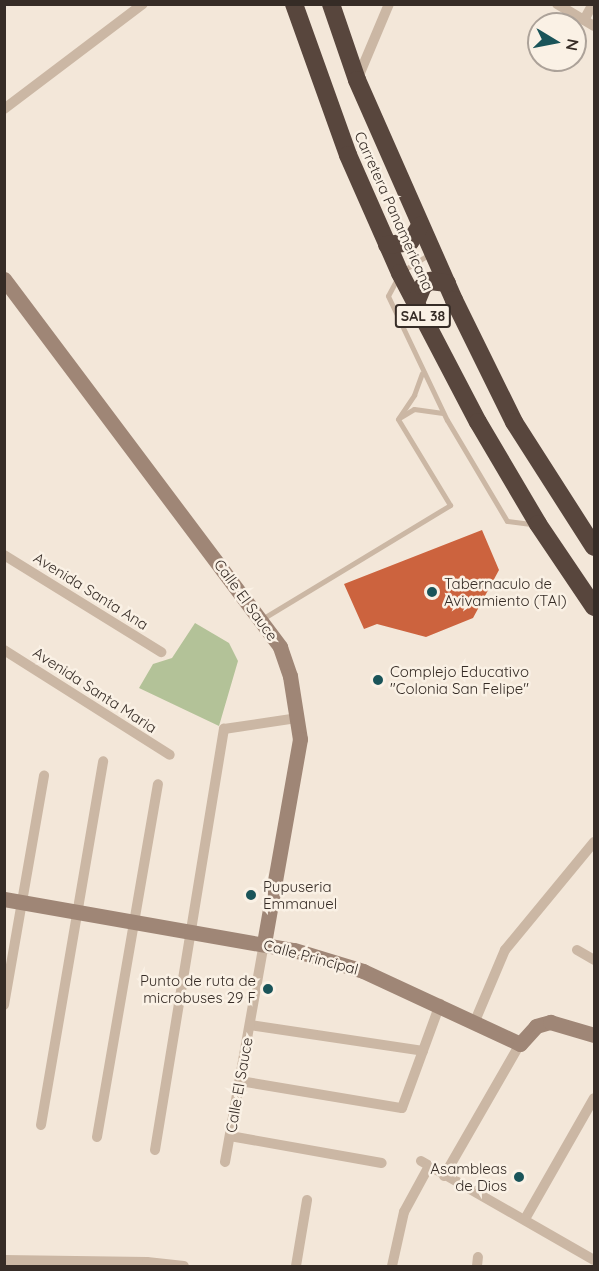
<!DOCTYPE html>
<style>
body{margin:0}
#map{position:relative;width:599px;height:1271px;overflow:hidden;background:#f3e7d9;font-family:Quicksand,sans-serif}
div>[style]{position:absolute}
.green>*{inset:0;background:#b3c298}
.building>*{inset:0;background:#cc633e}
.lane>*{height:5px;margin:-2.5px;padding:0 2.5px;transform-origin:2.5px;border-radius:2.5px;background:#cbb7a4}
.street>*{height:10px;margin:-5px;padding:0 5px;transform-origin:5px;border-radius:5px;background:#cbb7a4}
.secondary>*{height:15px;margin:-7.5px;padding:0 7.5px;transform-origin:7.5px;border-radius:7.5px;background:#9f8676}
.highway>*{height:18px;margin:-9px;padding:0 9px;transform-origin:9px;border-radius:9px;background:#58463d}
.dots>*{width:16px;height:16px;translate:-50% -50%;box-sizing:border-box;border:3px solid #faf1e5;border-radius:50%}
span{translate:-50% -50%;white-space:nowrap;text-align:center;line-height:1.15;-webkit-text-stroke:5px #faf1e5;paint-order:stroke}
.shield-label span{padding:2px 4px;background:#faf1e5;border:2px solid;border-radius:4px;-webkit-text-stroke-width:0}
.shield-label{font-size:14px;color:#362c26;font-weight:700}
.street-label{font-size:15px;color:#362c26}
.poi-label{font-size:15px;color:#362c26}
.left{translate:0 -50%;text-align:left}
.right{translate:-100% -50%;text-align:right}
.frame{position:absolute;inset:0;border:6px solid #362c26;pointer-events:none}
.north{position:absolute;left:527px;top:12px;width:60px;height:60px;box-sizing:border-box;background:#faf1e5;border:2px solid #aca299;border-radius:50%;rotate:100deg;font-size:16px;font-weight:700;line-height:24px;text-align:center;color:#362c26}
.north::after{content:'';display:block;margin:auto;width:21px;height:27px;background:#1a5459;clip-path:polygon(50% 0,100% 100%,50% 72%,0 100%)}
</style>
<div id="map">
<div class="green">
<i style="clip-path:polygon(195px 623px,229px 643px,238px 661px,219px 726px,139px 688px,153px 664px,172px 658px)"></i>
</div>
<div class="building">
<i style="clip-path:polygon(482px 530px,499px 570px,473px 618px,426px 637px,377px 624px,364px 629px,344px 584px)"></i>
</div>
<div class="lane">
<i style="left:404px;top:270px;width:32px;rotate:-32deg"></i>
<i style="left:398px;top:277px;width:21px;rotate:118deg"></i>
<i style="left:388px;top:296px;width:137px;rotate:64.6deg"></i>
<i style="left:447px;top:420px;width:117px;rotate:59.3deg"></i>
<i style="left:507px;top:521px;width:26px;rotate:7deg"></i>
<i style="left:399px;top:418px;width:17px;rotate:-31deg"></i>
<i style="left:414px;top:409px;width:29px;rotate:8deg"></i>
<i style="left:398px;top:419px;width:29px;rotate:-56deg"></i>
<i style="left:414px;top:395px;width:23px;rotate:-70deg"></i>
<i style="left:262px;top:619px;width:220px;rotate:-31.2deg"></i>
<i style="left:450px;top:505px;width:100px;rotate:-121.2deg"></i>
</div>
<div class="street">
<i style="left:557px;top:4px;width:43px;rotate:30.7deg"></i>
<i style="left:584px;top:20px;width:18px;rotate:-61deg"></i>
<i style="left:357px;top:80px;width:82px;rotate:-67.2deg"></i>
<i style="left:4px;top:109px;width:174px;rotate:-37.1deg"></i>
<i style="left:4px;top:555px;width:185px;rotate:31.7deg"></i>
<i style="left:4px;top:650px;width:196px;rotate:32.3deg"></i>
<i style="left:577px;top:950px;width:20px;rotate:30deg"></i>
<i style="left:4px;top:1005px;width:233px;rotate:-80.1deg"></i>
<i style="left:475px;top:1021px;width:77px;rotate:-67.1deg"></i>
<i style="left:505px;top:950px;width:140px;rotate:-50.5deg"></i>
<i style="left:250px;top:1025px;width:175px;rotate:8.5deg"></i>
<i style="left:240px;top:1081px;width:164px;rotate:9.5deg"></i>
<i style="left:402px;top:1108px;width:111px;rotate:-69.9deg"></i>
<i style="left:41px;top:1125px;width:369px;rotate:-80.3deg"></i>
<i style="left:230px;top:1136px;width:154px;rotate:10.1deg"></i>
<i style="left:97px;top:1137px;width:358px;rotate:-80.2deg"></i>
<i style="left:155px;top:1150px;width:427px;rotate:-80.7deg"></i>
<i style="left:224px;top:729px;width:75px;rotate:-8.5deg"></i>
<i style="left:421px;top:1161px;width:199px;rotate:29.8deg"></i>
<i style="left:225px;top:1162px;width:221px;rotate:-79.9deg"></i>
<i style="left:444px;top:1176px;width:152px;rotate:-60.1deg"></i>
<i style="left:525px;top:1219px;width:139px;rotate:-60.3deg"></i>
<i style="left:4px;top:1260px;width:143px;rotate:0.8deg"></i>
<i style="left:147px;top:1262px;width:37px;rotate:6deg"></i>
<i style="left:296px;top:1266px;width:67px;rotate:-80.5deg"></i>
<i style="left:392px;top:1266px;width:55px;rotate:-77.5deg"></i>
<i style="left:404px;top:1212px;width:52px;rotate:-61.5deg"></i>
<i style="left:477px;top:1266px;width:9px;rotate:-84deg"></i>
</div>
<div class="secondary">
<i style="left:4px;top:279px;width:460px;rotate:53.1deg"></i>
<i style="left:280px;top:647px;width:31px;rotate:71deg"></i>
<i style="left:290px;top:676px;width:64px;rotate:81deg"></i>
<i style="left:300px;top:739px;width:208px;rotate:100deg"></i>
<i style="left:4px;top:899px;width:294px;rotate:10deg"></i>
<i style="left:294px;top:950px;width:72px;rotate:16.9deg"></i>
<i style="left:363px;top:971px;width:173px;rotate:24.9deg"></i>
<i style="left:520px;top:1044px;width:24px;rotate:-48deg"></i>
<i style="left:536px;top:1026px;width:15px;rotate:-16deg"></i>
<i style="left:550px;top:1022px;width:46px;rotate:16.5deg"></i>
</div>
<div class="highway">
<i style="left:294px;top:4px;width:160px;rotate:70.3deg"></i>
<i style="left:348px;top:155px;width:129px;rotate:66.2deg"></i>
<i style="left:400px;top:273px;width:168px;rotate:62.4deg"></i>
<i style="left:478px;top:422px;width:118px;rotate:59.5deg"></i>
<i style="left:538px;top:524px;width:100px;rotate:56deg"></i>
<i style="left:331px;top:4px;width:80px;rotate:71.1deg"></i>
<i style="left:357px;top:80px;width:240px;rotate:66.2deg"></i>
<i style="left:454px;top:300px;width:136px;rotate:63.8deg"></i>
<i style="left:514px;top:422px;width:148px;rotate:57.4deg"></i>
<i style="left:387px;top:245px;width:23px;rotate:-7deg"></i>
<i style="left:410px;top:242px;width:19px;rotate:-58deg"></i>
<i style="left:416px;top:303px;width:18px;rotate:-68deg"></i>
<i style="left:423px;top:286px;width:9px;rotate:-36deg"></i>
<i style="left:430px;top:281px;width:17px;rotate:7deg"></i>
</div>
<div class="dots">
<i style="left:432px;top:592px;background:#1a5459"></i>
<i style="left:378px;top:680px;background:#1a5459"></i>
<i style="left:251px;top:895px;background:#1a5459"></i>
<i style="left:268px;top:989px;background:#1a5459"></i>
<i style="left:519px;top:1177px;background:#1a5459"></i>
</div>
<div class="shield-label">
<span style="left:423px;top:316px">SAL 38</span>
</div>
<div class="street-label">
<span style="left:394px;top:211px;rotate:66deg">Carretera Panamericana</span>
<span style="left:91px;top:591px;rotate:32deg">Avenida Santa Ana</span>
<span style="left:246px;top:600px;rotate:54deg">Calle El Sauce</span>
<span style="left:95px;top:690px;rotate:33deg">Avenida Santa Maria</span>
<span style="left:311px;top:957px;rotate:15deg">Calle Principal</span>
<span style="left:239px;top:1085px;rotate:-80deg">Calle El Sauce</span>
</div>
<div class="poi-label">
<span class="left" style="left:444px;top:592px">Tabernaculo de<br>Avivamiento (TAI)</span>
<span class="left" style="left:390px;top:680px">Complejo Educativo<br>"Colonia San Felipe"</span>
<span class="left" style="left:263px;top:895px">Pupuseria<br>Emmanuel</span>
<span class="right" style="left:256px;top:989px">Punto de ruta de<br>microbuses 29 F</span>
<span class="right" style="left:507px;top:1177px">Asambleas<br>de Dios</span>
</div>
<div class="frame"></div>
<div class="north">N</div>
</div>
